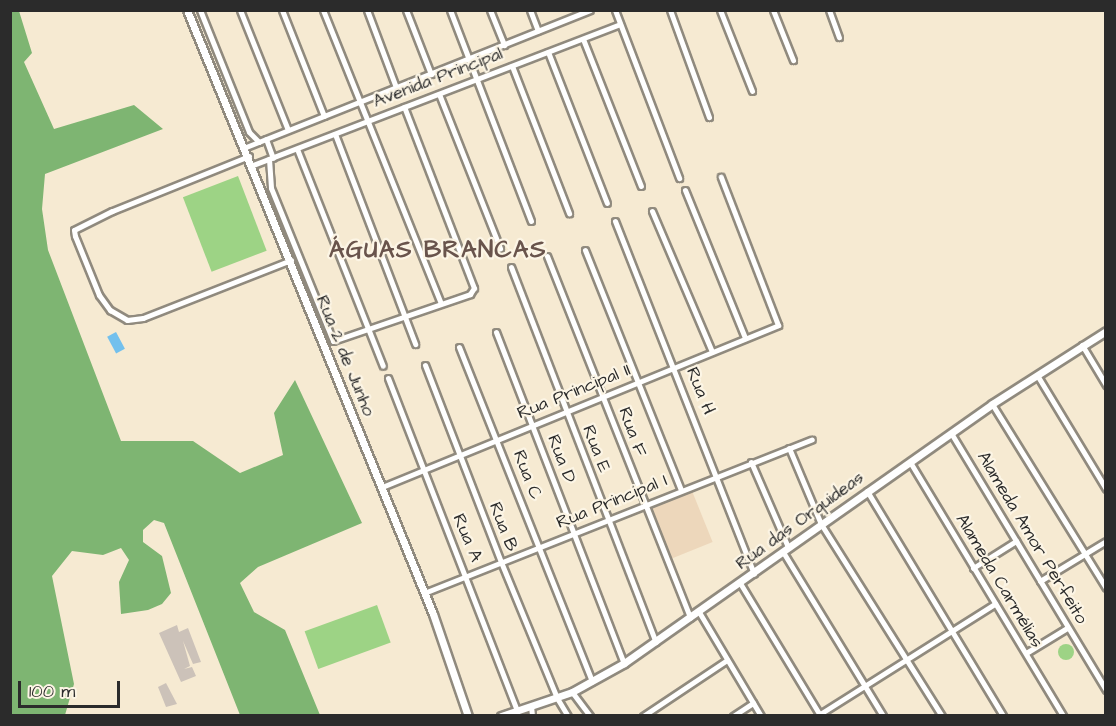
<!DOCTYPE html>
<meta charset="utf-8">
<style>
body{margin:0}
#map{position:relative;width:1116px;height:726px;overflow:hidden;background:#f6ead2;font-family:"Architects Daughter",sans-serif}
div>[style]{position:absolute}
.built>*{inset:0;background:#edd7bb;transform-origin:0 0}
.industrial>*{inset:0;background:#ccc2b9}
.green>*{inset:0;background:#9dd385;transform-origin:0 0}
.round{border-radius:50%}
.forest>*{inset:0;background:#7eb572}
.water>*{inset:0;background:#73c0ed;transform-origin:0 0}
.roads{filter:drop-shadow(2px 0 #908a7e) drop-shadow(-2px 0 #908a7e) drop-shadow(0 2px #908a7e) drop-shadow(0 -2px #908a7e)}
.minor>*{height:5px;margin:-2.5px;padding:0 2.5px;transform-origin:2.5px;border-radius:2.5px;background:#fff}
.tertiary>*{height:7px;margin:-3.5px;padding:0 3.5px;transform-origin:3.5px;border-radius:3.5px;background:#fff}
span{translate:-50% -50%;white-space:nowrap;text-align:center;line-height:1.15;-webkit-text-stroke:4.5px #fcf5e5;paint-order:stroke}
.street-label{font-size:18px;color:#2b2b2b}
.district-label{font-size:24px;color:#69544c;font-weight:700;letter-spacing:1.5px}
.frame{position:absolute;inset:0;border:12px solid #2b2b2b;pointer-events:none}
.scale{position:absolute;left:18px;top:681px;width:102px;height:27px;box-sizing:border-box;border:3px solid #2b2b2b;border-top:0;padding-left:8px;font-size:18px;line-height:21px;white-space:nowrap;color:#2b2b2b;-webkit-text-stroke:4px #fcf5e5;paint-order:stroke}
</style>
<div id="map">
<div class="built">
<i style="left:692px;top:491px;width:55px;height:44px;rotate:68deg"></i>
</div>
<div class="industrial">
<i style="clip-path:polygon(177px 625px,179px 632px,188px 628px,201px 662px,193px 664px,183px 641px,190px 666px,184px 669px,192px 667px,196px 676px,181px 682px,159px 633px)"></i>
<i style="clip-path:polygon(166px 683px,177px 704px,166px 707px,158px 687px)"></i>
</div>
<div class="green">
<i style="left:238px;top:176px;width:80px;height:59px;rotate:69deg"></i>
<i style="left:377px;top:605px;width:40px;height:77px;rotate:70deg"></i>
<i class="round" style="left:1058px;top:644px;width:16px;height:16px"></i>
</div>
<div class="forest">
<i style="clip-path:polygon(10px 11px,19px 11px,32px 53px,24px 62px,54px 129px,134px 105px,163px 129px,45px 174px,42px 209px,48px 250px,121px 441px,193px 441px,240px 473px,283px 455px,274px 413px,295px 380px,362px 523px,258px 567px,240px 583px,254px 612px,285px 630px,320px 715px,240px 715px,164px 523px,154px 520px,143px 530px,143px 542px,162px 556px,171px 593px,162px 604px,148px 610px,121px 614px,119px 582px,129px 560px,121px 548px,103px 555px,72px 551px,52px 576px,74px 684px,65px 715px,11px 715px)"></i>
</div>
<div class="water">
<i style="left:116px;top:332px;width:19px;height:10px;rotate:62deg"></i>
</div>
<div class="roads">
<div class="minor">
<i style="left:200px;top:10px;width:131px;rotate:68.1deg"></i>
<i style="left:249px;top:132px;width:14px;rotate:45deg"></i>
<i style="left:240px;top:10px;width:129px;rotate:68.2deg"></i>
<i style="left:282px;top:10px;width:114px;rotate:68.4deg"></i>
<i style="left:323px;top:10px;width:314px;rotate:68.1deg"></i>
<i style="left:367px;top:10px;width:82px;rotate:69.4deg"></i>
<i style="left:406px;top:10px;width:69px;rotate:68.7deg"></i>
<i style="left:450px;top:10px;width:226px;rotate:69deg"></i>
<i style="left:490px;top:10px;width:38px;rotate:68deg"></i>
<i style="left:530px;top:10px;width:22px;rotate:69deg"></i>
<i style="left:615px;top:10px;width:180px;rotate:69.1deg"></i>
<i style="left:670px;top:10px;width:114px;rotate:70deg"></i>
<i style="left:720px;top:10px;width:87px;rotate:68.4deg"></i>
<i style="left:773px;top:10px;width:54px;rotate:68.2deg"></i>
<i style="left:829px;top:10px;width:29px;rotate:70deg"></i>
<i style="left:583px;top:39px;width:158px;rotate:68.5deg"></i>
<i style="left:548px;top:52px;width:162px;rotate:68.7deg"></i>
<i style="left:512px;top:66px;width:158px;rotate:68.8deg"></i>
<i style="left:439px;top:94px;width:166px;rotate:68.4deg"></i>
<i style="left:335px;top:134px;width:225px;rotate:69.1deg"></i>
<i style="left:266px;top:139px;width:20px;rotate:70deg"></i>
<i style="left:246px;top:147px;width:370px;rotate:-21.7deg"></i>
<i style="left:297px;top:149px;width:233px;rotate:68.4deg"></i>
<i style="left:249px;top:156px;width:148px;rotate:158.1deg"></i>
<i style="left:112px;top:211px;width:42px;rotate:153.4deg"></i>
<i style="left:74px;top:230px;width:6px;rotate:81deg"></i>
<i style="left:75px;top:236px;width:64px;rotate:67.9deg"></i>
<i style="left:99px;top:295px;width:19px;rotate:54deg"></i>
<i style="left:110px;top:310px;width:20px;rotate:30deg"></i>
<i style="left:127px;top:320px;width:16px;rotate:-7deg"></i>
<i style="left:143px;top:318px;width:159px;rotate:-21.4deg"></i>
<i style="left:269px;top:159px;width:29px;rotate:86deg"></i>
<i style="left:271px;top:188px;width:165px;rotate:67.9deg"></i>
<i style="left:333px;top:341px;width:145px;rotate:-18.9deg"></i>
<i style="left:470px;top:294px;width:7px;rotate:-56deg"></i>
<i style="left:474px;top:288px;width:194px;rotate:-111.1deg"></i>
<i style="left:253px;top:165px;width:393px;rotate:-21deg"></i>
<i style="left:685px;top:190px;width:160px;rotate:67.9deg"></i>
<i style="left:652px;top:211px;width:153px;rotate:66.9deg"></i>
<i style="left:615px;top:221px;width:379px;rotate:68.5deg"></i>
<i style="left:585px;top:250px;width:258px;rotate:68.2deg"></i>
<i style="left:547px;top:256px;width:389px;rotate:68.4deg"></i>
<i style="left:511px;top:267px;width:402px;rotate:68.9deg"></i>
<i style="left:496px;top:332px;width:355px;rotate:68.9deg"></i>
<i style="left:1082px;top:345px;width:47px;rotate:59deg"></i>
<i style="left:459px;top:347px;width:360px;rotate:68.3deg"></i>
<i style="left:425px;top:365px;width:211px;rotate:68.9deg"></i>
<i style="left:501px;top:562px;width:147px;rotate:67.6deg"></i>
<i style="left:557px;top:698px;width:21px;rotate:59deg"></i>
<i style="left:1037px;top:375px;width:133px;rotate:58.8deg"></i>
<i style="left:388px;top:378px;width:356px;rotate:68.8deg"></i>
<i style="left:992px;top:404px;width:216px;rotate:58.2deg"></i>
<i style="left:951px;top:433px;width:300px;rotate:58.9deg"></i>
<i style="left:789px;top:448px;width:82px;rotate:67.2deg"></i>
<i style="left:821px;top:524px;width:227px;rotate:57.8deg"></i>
<i style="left:751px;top:462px;width:93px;rotate:66.5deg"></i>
<i style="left:910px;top:462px;width:297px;rotate:58.9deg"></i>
<i style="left:382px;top:487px;width:428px;rotate:-22.2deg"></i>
<i style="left:778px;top:325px;width:159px;rotate:-111.1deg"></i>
<i style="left:867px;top:491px;width:263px;rotate:58.8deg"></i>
<i style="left:783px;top:552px;width:192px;rotate:58.6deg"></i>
<i style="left:973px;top:568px;width:51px;rotate:-32.1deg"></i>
<i style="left:1040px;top:581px;width:77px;rotate:-31.2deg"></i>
<i style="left:740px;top:583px;width:154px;rotate:58.8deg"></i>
<i style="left:424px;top:593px;width:417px;rotate:-21.6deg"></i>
<i style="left:699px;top:612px;width:121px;rotate:59.2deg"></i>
<i style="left:1026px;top:653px;width:48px;rotate:-31.4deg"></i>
<i style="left:572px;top:692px;width:30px;rotate:53deg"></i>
<i style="left:531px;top:706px;width:10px;rotate:84deg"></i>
<i style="left:820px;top:714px;width:207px;rotate:-32.2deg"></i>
<i style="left:643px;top:716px;width:101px;rotate:-33.7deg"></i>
<i style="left:733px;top:716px;width:24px;rotate:-33deg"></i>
</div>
<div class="tertiary">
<i style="left:187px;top:10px;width:652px;rotate:67.84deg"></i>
<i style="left:433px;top:614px;width:108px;rotate:71.1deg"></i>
<i style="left:501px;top:716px;width:75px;rotate:-18.7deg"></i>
<i style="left:572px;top:692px;width:60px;rotate:-29.1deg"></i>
<i style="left:624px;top:663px;width:450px;rotate:-35.1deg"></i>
<i style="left:992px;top:404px;width:135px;rotate:-32.6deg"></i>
</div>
</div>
<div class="street-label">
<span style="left:438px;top:78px;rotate:-21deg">Avenida Principal</span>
<span style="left:345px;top:356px;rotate:68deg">Rua 2 de Junho</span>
<span style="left:700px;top:391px;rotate:68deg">Rua H</span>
<span style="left:574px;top:392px;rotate:-22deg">Rua Principal II</span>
<span style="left:632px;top:432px;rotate:70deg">Rua F</span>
<span style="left:596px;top:449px;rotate:69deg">Rua E</span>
<span style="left:561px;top:459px;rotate:69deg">Rua D</span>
<span style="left:527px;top:475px;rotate:69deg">Rua C</span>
<span style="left:612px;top:502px;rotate:-22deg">Rua Principal I</span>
<span style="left:800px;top:521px;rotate:-36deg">Rua das Orquideas</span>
<span style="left:503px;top:527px;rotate:69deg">Rua B</span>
<span style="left:467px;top:538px;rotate:67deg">Rua A</span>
<span style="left:1032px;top:538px;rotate:59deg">Alameda Amor Perfeito</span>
<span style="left:999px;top:581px;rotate:59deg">Alameda Carmélias</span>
</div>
<div class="district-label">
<span style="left:438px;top:251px">ÁGUAS BRANCAS</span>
</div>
<div class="frame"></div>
<div class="scale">100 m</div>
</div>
